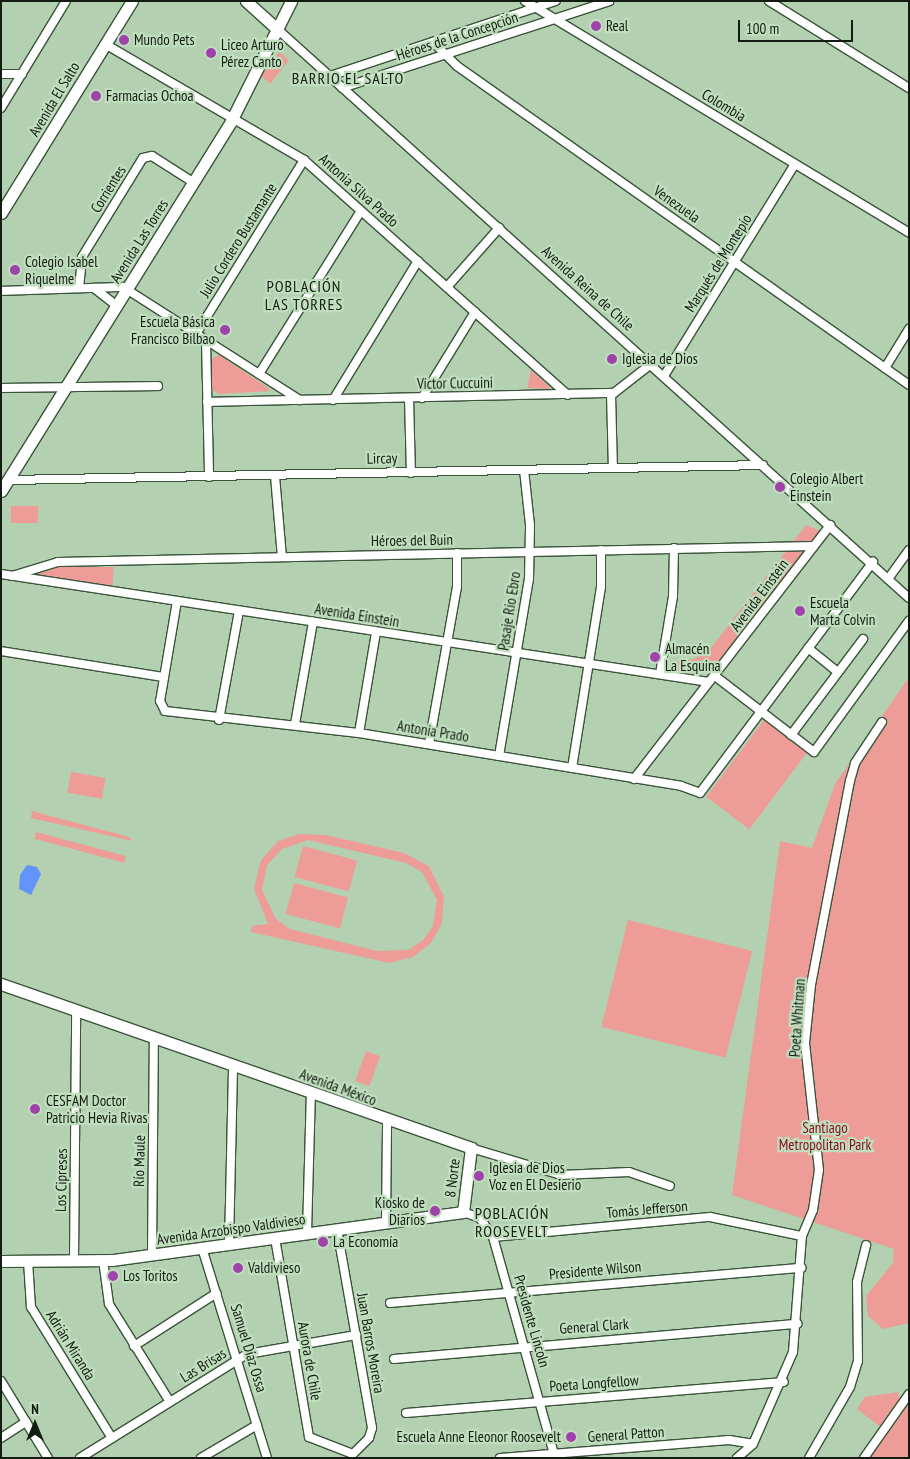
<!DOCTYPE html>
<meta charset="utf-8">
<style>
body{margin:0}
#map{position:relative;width:910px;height:1459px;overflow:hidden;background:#b3d1b1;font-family:"PT Sans Narrow",sans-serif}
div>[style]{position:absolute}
.green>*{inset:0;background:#ed9c98;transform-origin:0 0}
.water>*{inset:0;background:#6294fb}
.roads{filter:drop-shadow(1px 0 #3a5439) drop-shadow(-1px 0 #3a5439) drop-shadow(0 1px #3a5439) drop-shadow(0 -1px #3a5439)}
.street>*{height:8px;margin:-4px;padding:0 4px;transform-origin:4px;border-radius:4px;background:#fff}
.secondary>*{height:11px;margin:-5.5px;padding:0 5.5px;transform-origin:5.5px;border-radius:5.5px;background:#fff}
.dots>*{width:14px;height:14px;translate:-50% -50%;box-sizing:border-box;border:2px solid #c0debe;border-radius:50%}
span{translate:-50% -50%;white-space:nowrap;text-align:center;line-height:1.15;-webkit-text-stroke:4.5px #c0debe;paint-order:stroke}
.poi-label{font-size:15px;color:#121c11}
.left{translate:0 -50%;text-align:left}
.right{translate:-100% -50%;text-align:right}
.street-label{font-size:15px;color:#121c11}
.park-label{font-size:15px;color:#860a1a}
.neighbourhood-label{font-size:16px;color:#121c11;letter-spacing:1px}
.frame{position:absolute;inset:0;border:2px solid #121c11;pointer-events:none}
.north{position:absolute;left:10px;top:1399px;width:50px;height:50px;-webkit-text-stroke:4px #c0debe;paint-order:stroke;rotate:0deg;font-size:14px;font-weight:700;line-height:20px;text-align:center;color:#121c11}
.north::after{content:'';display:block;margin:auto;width:18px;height:22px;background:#121c11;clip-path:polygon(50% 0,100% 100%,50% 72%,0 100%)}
.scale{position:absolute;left:738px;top:20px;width:115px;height:22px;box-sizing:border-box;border:2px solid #121c11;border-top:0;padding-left:6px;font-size:15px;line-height:18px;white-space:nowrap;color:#121c11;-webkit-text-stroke:4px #c0debe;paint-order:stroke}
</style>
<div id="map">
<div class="green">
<i style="left:279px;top:52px;width:13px;height:30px;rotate:39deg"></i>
<i style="clip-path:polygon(219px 355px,267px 387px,270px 391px,218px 394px,212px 389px,210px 359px)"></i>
<i style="clip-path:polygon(531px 370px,550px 387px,549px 389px,527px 388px)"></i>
<i style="left:11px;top:506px;width:27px;height:17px"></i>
<i style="clip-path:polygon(806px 525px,823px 532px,712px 673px,664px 671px,666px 663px,694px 659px,711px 648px)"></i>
<i style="clip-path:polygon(47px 567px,114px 567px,112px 587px,30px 574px)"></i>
<i style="clip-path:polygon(909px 677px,909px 1323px,883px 1329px,868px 1316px,866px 1296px,893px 1263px,894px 1249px,732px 1195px,780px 841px,812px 848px,835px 784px)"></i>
<i style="left:764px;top:720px;width:54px;height:96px;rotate:37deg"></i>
<i style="left:71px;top:772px;width:35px;height:21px;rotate:10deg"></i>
<i style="clip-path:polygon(32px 811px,129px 837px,132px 841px,31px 818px)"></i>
<i style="left:36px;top:832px;width:93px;height:7px;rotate:15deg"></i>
<i style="clip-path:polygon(evenodd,299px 834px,326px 835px,404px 853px,429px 866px,444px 897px,442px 923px,431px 943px,413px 957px,389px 963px,251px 932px,252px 926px,268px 924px,254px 889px,261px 860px,278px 841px,299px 834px,308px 840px,406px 863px,422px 872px,437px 900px,433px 926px,423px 940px,408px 950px,377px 951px,290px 929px,276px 919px,262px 890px,267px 865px,282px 849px,308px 840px)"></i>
<i style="left:303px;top:846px;width:56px;height:32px;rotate:15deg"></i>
<i style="left:294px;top:883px;width:56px;height:32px;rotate:15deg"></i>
<i style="left:628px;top:920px;width:128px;height:110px;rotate:14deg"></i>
<i style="left:366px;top:1051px;width:15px;height:32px;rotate:20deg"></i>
<i style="clip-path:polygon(898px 1392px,900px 1407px,893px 1415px,888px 1413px,882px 1428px,857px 1409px,865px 1397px)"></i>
<i style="clip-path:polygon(909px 1397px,909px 1458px,866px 1458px,902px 1414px)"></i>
</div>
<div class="water">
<i style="clip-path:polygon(27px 865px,37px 867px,41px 874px,31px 895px,19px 889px,20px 875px)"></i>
</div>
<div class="roads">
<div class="street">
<i style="left:525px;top:1px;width:449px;rotate:31.1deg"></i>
<i style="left:769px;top:1px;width:165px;rotate:31.9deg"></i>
<i style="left:275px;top:27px;width:853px;rotate:42.01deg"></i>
<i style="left:433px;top:42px;width:34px;rotate:45deg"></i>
<i style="left:457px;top:66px;width:553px;rotate:35.21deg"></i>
<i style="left:105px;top:44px;width:230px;rotate:30.2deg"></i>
<i style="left:304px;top:160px;width:353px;rotate:41.7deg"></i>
<i style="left:1px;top:74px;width:21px"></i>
<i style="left:330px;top:76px;width:238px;rotate:-18.4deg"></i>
<i style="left:342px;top:88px;width:281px;rotate:-18deg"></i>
<i style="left:1px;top:108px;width:125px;rotate:-58.7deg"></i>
<i style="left:447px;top:287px;width:79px;rotate:-48.6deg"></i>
<i style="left:79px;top:288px;width:31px;rotate:-84deg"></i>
<i style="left:82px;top:257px;width:116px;rotate:-58.4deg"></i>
<i style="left:143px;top:158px;width:9px;rotate:-13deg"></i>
<i style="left:152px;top:156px;width:49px;rotate:32.4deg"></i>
<i style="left:94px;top:288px;width:29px;rotate:38deg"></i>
<i style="left:1px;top:291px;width:122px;rotate:-1.9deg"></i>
<i style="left:123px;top:287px;width:210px;rotate:32.6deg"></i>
<i style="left:196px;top:334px;width:205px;rotate:-58.2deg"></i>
<i style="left:206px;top:341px;width:136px;rotate:88.7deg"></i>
<i style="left:885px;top:368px;width:46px;rotate:-58.4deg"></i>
<i style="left:259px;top:374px;width:192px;rotate:-58deg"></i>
<i style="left:664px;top:376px;width:249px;rotate:-58.3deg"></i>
<i style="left:1px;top:388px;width:157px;rotate:-0.7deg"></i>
<i style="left:611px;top:394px;width:74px;rotate:88.5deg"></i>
<i style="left:409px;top:398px;width:75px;rotate:88.5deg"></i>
<i style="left:422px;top:398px;width:101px;rotate:-58.4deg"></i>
<i style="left:333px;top:400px;width:163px;rotate:-58.6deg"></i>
<i style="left:207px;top:402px;width:407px;rotate:-1.3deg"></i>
<i style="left:614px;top:393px;width:47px;rotate:-38.1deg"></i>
<i style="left:275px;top:476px;width:81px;rotate:85.1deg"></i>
<i style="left:10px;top:480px;width:753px;rotate:-1.14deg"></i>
<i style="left:1px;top:574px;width:716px;rotate:8.67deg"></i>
<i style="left:12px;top:576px;width:48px;rotate:-16.9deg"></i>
<i style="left:58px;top:562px;width:756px;rotate:-1.21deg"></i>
<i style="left:888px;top:579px;width:36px;rotate:-54deg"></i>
<i style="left:177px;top:601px;width:101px;rotate:99.6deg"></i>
<i style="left:160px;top:701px;width:11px;rotate:63deg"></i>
<i style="left:165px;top:711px;width:195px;rotate:6.5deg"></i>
<i style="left:359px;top:733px;width:326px;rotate:9.3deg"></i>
<i style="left:681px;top:786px;width:20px;rotate:20deg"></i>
<i style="left:700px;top:793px;width:289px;rotate:-53.2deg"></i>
<i style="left:808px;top:648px;width:38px;rotate:39deg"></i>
<i style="left:1px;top:651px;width:165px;rotate:9.1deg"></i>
<i style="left:660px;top:674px;width:79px;rotate:-80.5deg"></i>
<i style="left:673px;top:596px;width:48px;rotate:-88.8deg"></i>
<i style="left:715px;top:676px;width:125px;rotate:37.5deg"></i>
<i style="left:814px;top:752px;width:162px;rotate:-54.1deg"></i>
<i style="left:219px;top:720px;width:111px;rotate:-79.6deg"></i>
<i style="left:295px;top:724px;width:104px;rotate:-80deg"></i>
<i style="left:359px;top:733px;width:102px;rotate:-80.4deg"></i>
<i style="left:791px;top:735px;width:120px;rotate:-53.1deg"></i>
<i style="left:429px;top:744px;width:159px;rotate:-79.9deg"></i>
<i style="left:457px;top:587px;width:34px;rotate:-90deg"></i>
<i style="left:499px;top:756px;width:180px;rotate:-80.4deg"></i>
<i style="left:529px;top:579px;width:54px;rotate:-88.9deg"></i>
<i style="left:530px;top:525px;width:55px;rotate:-96.2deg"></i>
<i style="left:572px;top:768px;width:183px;rotate:-80.9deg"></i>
<i style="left:601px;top:587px;width:37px;rotate:-90deg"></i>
<i style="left:634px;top:779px;width:321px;rotate:-52.3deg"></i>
<i style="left:471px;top:1148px;width:94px;rotate:16.7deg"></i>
<i style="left:561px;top:1175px;width:68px;rotate:-2.5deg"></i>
<i style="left:629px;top:1172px;width:43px;rotate:18.9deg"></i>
<i style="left:463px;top:1212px;width:18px;rotate:19deg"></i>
<i style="left:480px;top:1218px;width:23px;rotate:56deg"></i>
<i style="left:493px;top:1237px;width:230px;rotate:74.3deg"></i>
<i style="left:386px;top:1223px;width:102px;rotate:-89.4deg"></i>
<i style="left:337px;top:1229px;width:202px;rotate:80deg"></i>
<i style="left:372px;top:1428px;width:10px;rotate:107deg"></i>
<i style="left:369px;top:1438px;width:23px;rotate:135deg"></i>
<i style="left:307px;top:1233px;width:140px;rotate:-88.4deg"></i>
<i style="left:493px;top:1237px;width:218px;rotate:-5.3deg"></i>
<i style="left:710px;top:1217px;width:94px;rotate:11.7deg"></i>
<i style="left:275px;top:1238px;width:202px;rotate:80.3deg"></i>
<i style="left:309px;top:1437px;width:47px;rotate:21.1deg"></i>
<i style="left:229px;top:1245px;width:181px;rotate:-88.7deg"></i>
<i style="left:202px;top:1248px;width:220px;rotate:72.8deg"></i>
<i style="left:152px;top:1255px;width:217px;rotate:-89.5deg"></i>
<i style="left:103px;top:1260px;width:44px;rotate:82.2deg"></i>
<i style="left:109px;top:1304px;width:115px;rotate:58.1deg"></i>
<i style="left:28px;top:1261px;width:46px;rotate:86.3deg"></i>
<i style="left:31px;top:1307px;width:154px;rotate:58.3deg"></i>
<i style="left:74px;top:1261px;width:251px;rotate:-89.5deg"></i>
<i style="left:390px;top:1303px;width:413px;rotate:-4.9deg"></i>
<i style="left:134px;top:1346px;width:98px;rotate:-32.6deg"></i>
<i style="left:394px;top:1359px;width:405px;rotate:-5deg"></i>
<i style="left:1px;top:1381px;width:90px;rotate:58.6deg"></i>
<i style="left:406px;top:1413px;width:379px;rotate:-4.7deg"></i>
<i style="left:1px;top:1438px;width:30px;rotate:-33deg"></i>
<i style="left:80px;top:1458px;width:197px;rotate:-31.9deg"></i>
<i style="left:247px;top:1354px;width:111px;rotate:-9.9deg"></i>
<i style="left:201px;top:1458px;width:65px;rotate:-30.5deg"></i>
<i style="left:500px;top:1458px;width:230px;rotate:-4.5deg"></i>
<i style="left:729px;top:1440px;width:24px;rotate:9deg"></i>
<i style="left:737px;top:1458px;width:21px;rotate:-41deg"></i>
<i style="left:753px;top:1444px;width:100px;rotate:-66.5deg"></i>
<i style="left:793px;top:1352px;width:116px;rotate:-85.6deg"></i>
<i style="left:802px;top:1236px;width:28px;rotate:-67deg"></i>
<i style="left:813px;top:1210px;width:40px;rotate:-81.5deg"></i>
<i style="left:819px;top:1170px;width:128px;rotate:-96.3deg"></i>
<i style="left:805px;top:1043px;width:58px;rotate:-84.1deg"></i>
<i style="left:811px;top:985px;width:208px;rotate:-79.2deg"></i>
<i style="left:850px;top:781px;width:19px;rotate:-74deg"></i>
<i style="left:855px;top:763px;width:49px;rotate:-56.6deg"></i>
<i style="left:809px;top:1458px;width:82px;rotate:-60deg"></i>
<i style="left:850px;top:1387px;width:27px;rotate:-73deg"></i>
<i style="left:858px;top:1361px;width:79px;rotate:-90.7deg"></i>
<i style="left:857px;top:1282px;width:38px;rotate:-76deg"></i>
<i style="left:864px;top:1458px;width:78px;rotate:-54.9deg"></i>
</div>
<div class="secondary">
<i style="left:246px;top:1px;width:39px;rotate:42deg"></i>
<i style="left:1px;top:213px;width:249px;rotate:-58.3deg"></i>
<i style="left:1px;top:491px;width:436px;rotate:-58.1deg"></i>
<i style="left:231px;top:121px;width:134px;rotate:-63.4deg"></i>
<i style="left:1px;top:984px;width:498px;rotate:19.2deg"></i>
<i style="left:471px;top:1148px;width:64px;rotate:97.1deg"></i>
<i style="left:463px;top:1212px;width:353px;rotate:172.2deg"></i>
<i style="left:113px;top:1260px;width:112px;rotate:179.5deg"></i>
</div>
</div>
<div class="dots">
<i style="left:596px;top:26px;background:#a042ac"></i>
<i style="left:124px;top:40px;background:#a042ac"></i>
<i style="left:211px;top:53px;background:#a042ac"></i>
<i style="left:96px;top:96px;background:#a042ac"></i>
<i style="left:15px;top:270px;background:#a042ac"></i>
<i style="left:225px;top:330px;background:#a042ac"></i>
<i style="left:612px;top:359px;background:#a042ac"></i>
<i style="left:780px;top:487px;background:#a042ac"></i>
<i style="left:800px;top:611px;background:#a042ac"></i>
<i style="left:655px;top:657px;background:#a042ac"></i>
<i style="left:35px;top:1109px;background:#a042ac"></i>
<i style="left:479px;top:1176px;background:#a042ac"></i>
<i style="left:435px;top:1211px;background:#a042ac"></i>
<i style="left:323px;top:1242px;background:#a042ac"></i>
<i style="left:238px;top:1268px;background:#a042ac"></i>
<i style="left:113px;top:1276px;background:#a042ac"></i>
<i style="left:571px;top:1437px;background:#a042ac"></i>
</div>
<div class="poi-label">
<span class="left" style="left:606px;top:26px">Real</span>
<span class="left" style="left:134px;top:40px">Mundo Pets</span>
<span class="left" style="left:221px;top:53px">Liceo Arturo<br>Pérez Canto</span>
<span class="left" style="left:106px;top:96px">Farmacias Ochoa</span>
<span class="left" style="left:25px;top:270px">Colegio Isabel<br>Riquelme</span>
<span class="right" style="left:215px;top:330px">Escuela Básica<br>Francisco Bilbao</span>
<span class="left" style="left:622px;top:359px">Iglesia de Dios</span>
<span class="left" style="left:790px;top:487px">Colegio Albert<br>Einstein</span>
<span class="left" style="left:810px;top:611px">Escuela<br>Marta Colvin</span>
<span class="left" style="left:665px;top:657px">Almacén<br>La Esquina</span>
<span class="left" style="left:46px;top:1109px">CESFAM Doctor<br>Patricio Hevia Rivas</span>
<span class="left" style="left:489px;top:1176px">Iglesia de Dios<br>Voz en El Desierio</span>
<span class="right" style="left:425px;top:1211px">Kiosko de<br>Diarios</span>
<span class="left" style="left:333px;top:1242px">La Economía</span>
<span class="left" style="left:248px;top:1268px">Valdivieso</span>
<span class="left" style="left:123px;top:1276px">Los Toritos</span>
<span class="right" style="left:561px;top:1437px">Escuela Anne Eleonor Roosevelt</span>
</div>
<div class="street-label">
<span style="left:457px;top:36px;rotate:-18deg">Héroes de la Concepción</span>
<span style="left:54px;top:99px;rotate:-59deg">Avenida El Salto</span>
<span style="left:724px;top:105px;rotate:31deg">Colombia</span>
<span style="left:108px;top:189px;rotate:-58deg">Corrientes</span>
<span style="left:359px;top:190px;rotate:42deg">Antonia Silva Prado</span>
<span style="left:677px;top:204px;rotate:35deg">Venezuela</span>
<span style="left:238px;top:240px;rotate:-58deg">Julio Cordero Bustamante</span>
<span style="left:139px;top:241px;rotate:-58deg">Avenida Las Torres</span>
<span style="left:718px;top:263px;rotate:-58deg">Marqués de Montepío</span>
<span style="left:588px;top:288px;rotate:42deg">Avenida Reina de Chile</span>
<span style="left:455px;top:383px;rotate:-1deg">Víctor Cuccuini</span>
<span style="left:382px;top:458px;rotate:-1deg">Lircay</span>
<span style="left:412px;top:540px;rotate:-1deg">Héroes del Buin</span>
<span style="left:759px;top:595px;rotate:-53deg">Avenida Einstein</span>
<span style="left:509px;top:611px;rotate:-81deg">Pasaje Río Ebro</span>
<span style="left:357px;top:615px;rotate:9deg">Avenida Einstein</span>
<span style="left:433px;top:731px;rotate:9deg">Antonia Prado</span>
<span style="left:797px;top:1018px;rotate:-86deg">Poeta Whitman</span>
<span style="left:338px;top:1087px;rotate:20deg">Avenida México</span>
<span style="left:139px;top:1161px;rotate:-89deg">Río Maule</span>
<span style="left:452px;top:1178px;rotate:-83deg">8 Norte</span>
<span style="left:61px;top:1180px;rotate:-89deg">Los Cipreses</span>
<span style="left:647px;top:1209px;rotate:-5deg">Tomás Jefferson</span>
<span style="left:231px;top:1229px;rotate:-8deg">Avenida Arzobispo Valdivieso</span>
<span style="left:595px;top:1270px;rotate:-5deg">Presidente Wilson</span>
<span style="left:532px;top:1321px;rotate:74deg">Presidente Lincoln</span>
<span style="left:594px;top:1326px;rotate:-4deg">General Clark</span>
<span style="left:371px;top:1343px;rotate:80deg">Juan Barros Moreira</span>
<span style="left:71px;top:1345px;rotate:58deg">Adrián Miranda</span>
<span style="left:249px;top:1348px;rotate:73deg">Samuel Díaz Ossa</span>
<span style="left:310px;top:1361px;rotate:80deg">Aurora de Chile</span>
<span style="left:203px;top:1365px;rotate:-32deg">Las Brisas</span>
<span style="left:594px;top:1383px;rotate:-4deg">Poeta Longfellow</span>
<span style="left:626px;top:1434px;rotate:-4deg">General Patton</span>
</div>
<div class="park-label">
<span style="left:825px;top:1136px">Santiago<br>Metropolitan Park</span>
</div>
<div class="neighbourhood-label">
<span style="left:348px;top:78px">BARRIO EL SALTO</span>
<span style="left:304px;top:295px">POBLACIÓN<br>LAS TORRES</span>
<span style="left:512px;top:1222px">POBLACIÓN<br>ROOSEVELT</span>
</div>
<div class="frame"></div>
<div class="north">N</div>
<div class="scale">100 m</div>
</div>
